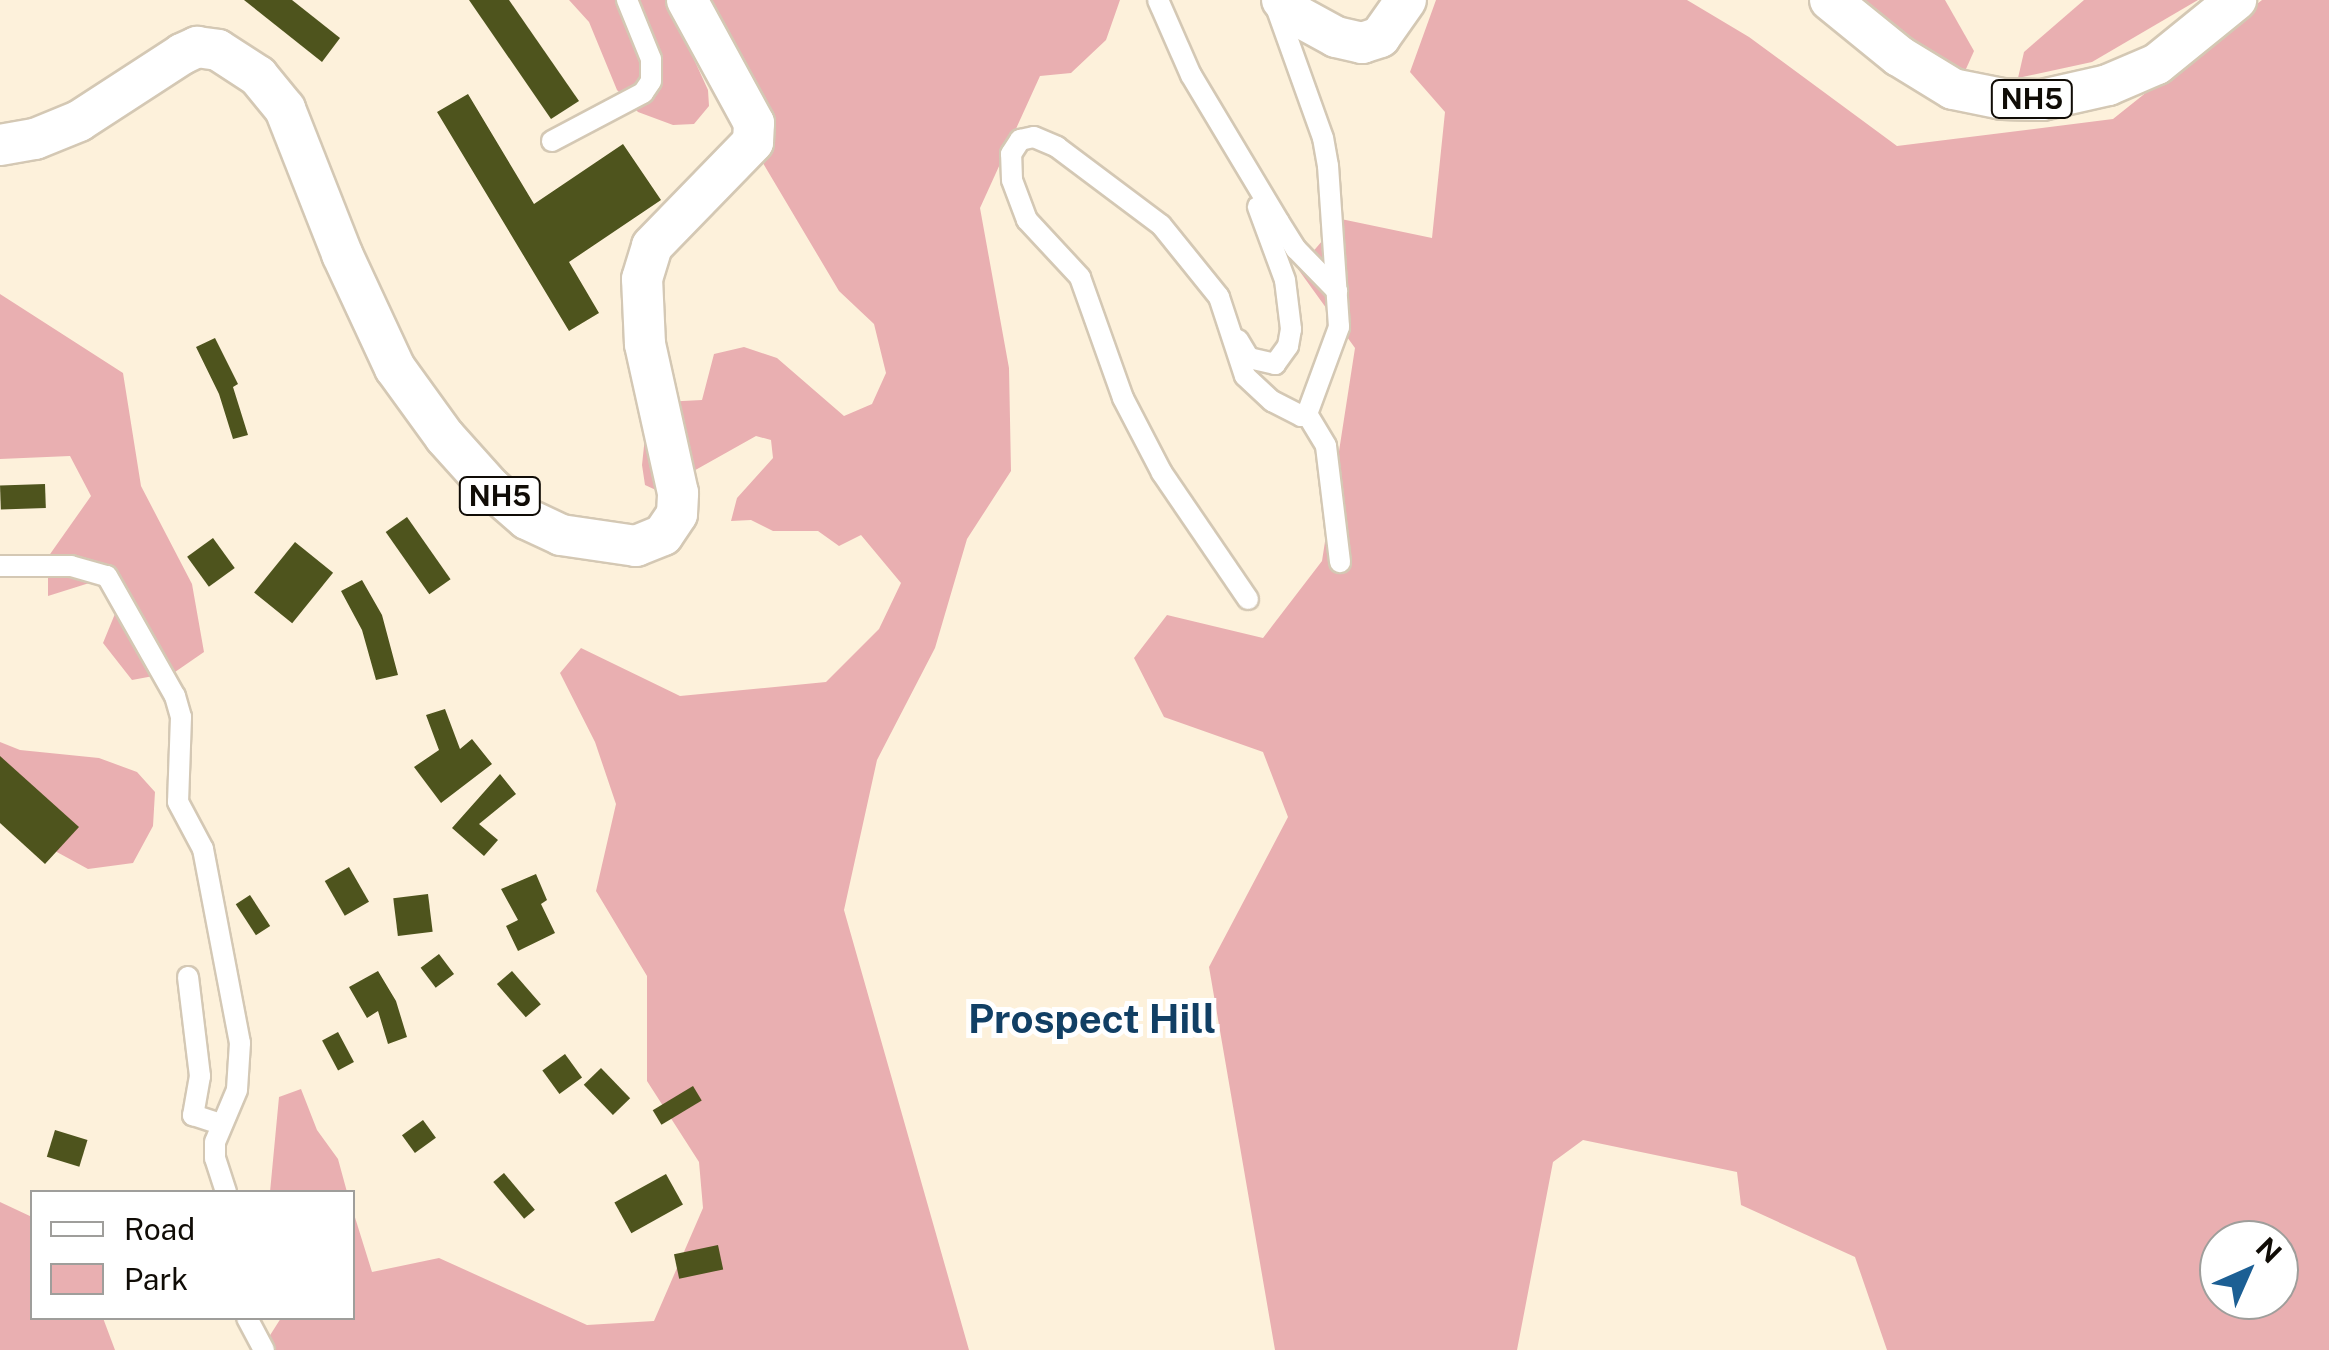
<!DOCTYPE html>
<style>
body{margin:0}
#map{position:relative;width:2329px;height:1350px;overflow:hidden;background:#fdf1db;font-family:"Public Sans",sans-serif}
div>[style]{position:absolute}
.green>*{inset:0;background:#e9afb1}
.building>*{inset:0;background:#4e541d;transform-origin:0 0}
.roads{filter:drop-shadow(2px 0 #d4c8b4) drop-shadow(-2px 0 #d4c8b4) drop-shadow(0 2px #d4c8b4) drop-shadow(0 -2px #d4c8b4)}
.street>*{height:20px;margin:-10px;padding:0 10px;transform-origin:10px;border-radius:10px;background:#fff}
.highway>*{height:40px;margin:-20px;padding:0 20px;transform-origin:20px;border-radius:20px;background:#fff}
span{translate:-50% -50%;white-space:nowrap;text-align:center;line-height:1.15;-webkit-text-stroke:10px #fff;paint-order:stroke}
.shield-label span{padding:2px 8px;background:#fff;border:2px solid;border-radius:8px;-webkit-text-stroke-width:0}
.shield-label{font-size:28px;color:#100c06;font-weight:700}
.district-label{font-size:40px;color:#113f64;font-weight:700}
.legend{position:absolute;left:30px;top:1190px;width:325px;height:130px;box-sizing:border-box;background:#fff;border:2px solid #9f9e9b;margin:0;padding:12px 18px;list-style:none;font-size:30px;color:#100c06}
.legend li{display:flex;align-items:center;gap:20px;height:50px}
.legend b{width:50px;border:2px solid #9f9e9b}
.north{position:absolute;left:2199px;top:1220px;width:100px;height:100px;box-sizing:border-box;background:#fff;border:2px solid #9f9e9b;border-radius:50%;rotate:45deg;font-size:28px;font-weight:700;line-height:40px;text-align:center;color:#100c06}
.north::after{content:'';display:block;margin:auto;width:35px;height:45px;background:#1c5f94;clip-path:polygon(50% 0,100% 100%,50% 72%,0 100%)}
</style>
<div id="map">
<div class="green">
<i style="clip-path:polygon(569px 0,667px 0,708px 90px,709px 106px,694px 124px,673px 125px,638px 112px,617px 90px,589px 22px)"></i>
<i style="clip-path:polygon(711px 0,1120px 0,1106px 40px,1071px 73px,1040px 76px,980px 208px,1009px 368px,1011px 471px,967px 539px,935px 648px,877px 760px,844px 910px,969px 1350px,269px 1350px,267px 1340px,281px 1318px,352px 1318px,353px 1211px,372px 1272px,439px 1258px,587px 1325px,654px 1321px,703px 1208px,699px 1162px,647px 1081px,647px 976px,596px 891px,616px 804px,595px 742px,560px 673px,581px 648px,680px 696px,826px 682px,879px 629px,901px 583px,861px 535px,839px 546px,818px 531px,773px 531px,751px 520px,731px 521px,737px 498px,773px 458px,771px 440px,756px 436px,658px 491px,645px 485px,642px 465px,647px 418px,663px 402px,702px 400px,714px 354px,744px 347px,777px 358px,844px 416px,872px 404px,886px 373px,874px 324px,839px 291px,754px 148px)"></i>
<i style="clip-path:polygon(evenodd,1436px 0,1687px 0,1749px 37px,1897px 146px,2113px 119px,2262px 0,2329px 0,2329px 1350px,1887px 1350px,1855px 1257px,1741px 1205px,1737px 1172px,1583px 1140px,1553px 1162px,1517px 1350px,1275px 1350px,1209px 967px,1288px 817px,1263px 752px,1164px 717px,1134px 658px,1167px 615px,1263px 638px,1322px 561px,1355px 348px,1298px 269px,1341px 219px,1432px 238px,1445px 112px,1410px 72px,1436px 0,2219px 1240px,2279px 1240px,2279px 1300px,2219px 1300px,2219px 1240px)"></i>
<i style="clip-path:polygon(1843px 0,1945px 0,1974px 51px,1966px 69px,1918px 84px)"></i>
<i style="clip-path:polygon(2084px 0,2198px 0,2092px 62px,2018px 78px,2024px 52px)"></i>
<i style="clip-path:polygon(0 294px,123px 373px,141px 486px,192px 584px,204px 652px,175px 672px,132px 680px,103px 643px,119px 604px,102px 579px,48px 596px,48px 557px,91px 496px,70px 456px,0 459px)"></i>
<i style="clip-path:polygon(0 742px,20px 750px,99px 758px,137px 772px,155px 792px,153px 826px,133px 863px,88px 869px,0 821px)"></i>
<i style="clip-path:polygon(301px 1089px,317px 1130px,338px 1159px,347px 1192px,270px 1192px,279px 1097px)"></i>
<i style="clip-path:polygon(0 1202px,32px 1217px,32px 1318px,103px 1318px,115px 1350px,0 1350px)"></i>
</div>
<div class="building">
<i style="clip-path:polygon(244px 0,292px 0,340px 38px,322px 62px)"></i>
<i style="clip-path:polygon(469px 0,509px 0,579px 101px,551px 119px)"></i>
<i style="clip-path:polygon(468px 94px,534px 204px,623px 144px,661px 200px,569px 262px,599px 313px,569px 331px,437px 112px)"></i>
<i style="clip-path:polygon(215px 338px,238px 384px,233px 387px,248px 435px,233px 439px,219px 394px,196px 347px)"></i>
<i style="left:45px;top:484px;width:24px;height:45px;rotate:88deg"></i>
<i style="left:407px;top:517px;width:76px;height:26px;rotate:55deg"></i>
<i style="left:213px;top:538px;width:37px;height:32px;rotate:54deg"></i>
<i style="left:295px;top:542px;width:49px;height:65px;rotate:39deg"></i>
<i style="clip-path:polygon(362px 580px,382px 615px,398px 675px,376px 680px,362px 630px,341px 591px)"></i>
<i style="clip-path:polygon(445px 709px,460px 749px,472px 739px,492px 764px,441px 803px,414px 767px,439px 750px,426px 715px)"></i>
<i style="clip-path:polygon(0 756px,79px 827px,45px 864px,0 823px)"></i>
<i style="clip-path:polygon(500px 774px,516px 794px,479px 824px,498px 840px,484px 856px,452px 828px)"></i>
<i style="left:349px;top:867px;width:40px;height:28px;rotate:60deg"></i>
<i style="clip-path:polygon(536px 874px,547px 900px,541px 904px,555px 933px,518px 951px,506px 926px,518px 920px,501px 889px)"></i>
<i style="left:428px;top:894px;width:38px;height:35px;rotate:83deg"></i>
<i style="left:250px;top:895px;width:37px;height:17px;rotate:57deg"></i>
<i style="left:439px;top:954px;width:25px;height:23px;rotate:53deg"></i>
<i style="clip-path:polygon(378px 971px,396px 1001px,407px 1037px,388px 1044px,378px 1011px,367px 1018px,349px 987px)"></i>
<i style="left:512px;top:971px;width:44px;height:20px;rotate:49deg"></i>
<i style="left:338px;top:1032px;width:34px;height:18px;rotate:62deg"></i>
<i style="left:565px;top:1054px;width:29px;height:28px;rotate:54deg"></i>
<i style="left:601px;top:1068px;width:42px;height:24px;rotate:46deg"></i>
<i style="left:693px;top:1086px;width:17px;height:47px;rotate:59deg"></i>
<i style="left:423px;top:1120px;width:22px;height:26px;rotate:54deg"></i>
<i style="left:55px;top:1130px;width:34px;height:28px;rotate:17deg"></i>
<i style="left:504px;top:1173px;width:48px;height:14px;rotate:50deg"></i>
<i style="left:666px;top:1174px;width:35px;height:59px;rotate:61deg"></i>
<i style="left:718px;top:1245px;width:25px;height:45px;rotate:78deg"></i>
</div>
<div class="roads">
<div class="street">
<i style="left:1158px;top:0;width:82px;rotate:66.3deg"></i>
<i style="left:1191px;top:75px;width:171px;rotate:59.1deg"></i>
<i style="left:1279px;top:222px;width:32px;rotate:58deg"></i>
<i style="left:1296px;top:249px;width:59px;rotate:45.7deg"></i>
<i style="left:552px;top:141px;width:103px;rotate:-27.8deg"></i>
<i style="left:643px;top:93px;width:14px;rotate:-56deg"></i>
<i style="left:651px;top:81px;width:22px;rotate:-90deg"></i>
<i style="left:651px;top:59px;width:64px;rotate:-112.1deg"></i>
<i style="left:1238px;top:340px;width:21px;rotate:59deg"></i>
<i style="left:1249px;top:358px;width:27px;rotate:13deg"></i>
<i style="left:1275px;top:364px;width:22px;rotate:-54deg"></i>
<i style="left:1288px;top:346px;width:17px;rotate:-80deg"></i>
<i style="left:1291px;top:329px;width:49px;rotate:-97deg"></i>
<i style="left:1285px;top:280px;width:78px;rotate:-110.3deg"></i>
<i style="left:1307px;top:414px;width:37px;rotate:59deg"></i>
<i style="left:1326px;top:446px;width:117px;rotate:83.1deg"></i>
<i style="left:0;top:566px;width:71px"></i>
<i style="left:71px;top:566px;width:37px;rotate:16deg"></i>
<i style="left:107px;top:576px;width:138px;rotate:60.5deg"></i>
<i style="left:175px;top:696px;width:22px;rotate:74deg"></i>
<i style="left:181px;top:717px;width:85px;rotate:92deg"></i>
<i style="left:178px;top:802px;width:53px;rotate:62deg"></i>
<i style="left:203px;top:849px;width:197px;rotate:79.2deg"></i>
<i style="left:240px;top:1043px;width:47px;rotate:93.7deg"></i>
<i style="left:237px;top:1090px;width:56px;rotate:112.9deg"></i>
<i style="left:215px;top:1142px;width:16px;rotate:90deg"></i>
<i style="left:215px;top:1158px;width:36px;rotate:72deg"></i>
<i style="left:1248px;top:599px;width:153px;rotate:-124.3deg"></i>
<i style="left:1162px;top:473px;width:85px;rotate:-117.5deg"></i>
<i style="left:1123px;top:398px;width:128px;rotate:-109.6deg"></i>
<i style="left:1080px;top:277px;width:78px;rotate:-132.9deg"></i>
<i style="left:1027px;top:220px;width:43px;rotate:-110.6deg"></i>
<i style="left:1012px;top:180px;width:26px;rotate:-92deg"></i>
<i style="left:1011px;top:154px;width:17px;rotate:-57deg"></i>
<i style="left:1020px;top:140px;width:14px;rotate:-12deg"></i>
<i style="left:1034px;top:137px;width:25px;rotate:23deg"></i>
<i style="left:1057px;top:147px;width:130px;rotate:36.9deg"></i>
<i style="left:1161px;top:225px;width:92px;rotate:51.1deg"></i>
<i style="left:1219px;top:297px;width:83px;rotate:71.8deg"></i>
<i style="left:1245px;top:376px;width:37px;rotate:43deg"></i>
<i style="left:1272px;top:401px;width:33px;rotate:27deg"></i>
<i style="left:1301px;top:416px;width:6px;rotate:-18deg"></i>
<i style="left:1307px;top:414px;width:93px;rotate:-69.8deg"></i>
<i style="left:1339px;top:327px;width:161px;rotate:-93.9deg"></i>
<i style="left:1328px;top:166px;width:28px;rotate:-100deg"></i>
<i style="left:1323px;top:138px;width:139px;rotate:-109.7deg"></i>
<i style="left:188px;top:977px;width:100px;rotate:83.1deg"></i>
<i style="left:200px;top:1076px;width:40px;rotate:100deg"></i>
<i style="left:193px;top:1115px;width:29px;rotate:18deg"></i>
<i style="left:247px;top:1318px;width:36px;rotate:62deg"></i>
</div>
<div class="highway">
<i style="left:1282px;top:0;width:18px;rotate:49deg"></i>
<i style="left:1294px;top:14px;width:48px;rotate:28.7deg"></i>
<i style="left:1336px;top:37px;width:27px;rotate:13deg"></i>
<i style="left:1362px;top:43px;width:19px;rotate:-18deg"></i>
<i style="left:1380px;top:37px;width:45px;rotate:-54.9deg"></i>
<i style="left:1830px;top:0;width:89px;rotate:39.1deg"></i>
<i style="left:1899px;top:56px;width:63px;rotate:31.4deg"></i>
<i style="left:1953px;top:89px;width:50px;rotate:11.5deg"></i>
<i style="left:2002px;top:99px;width:40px;rotate:1.4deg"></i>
<i style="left:2042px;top:100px;width:68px;rotate:-12.8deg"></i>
<i style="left:2108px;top:85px;width:53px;rotate:-23.2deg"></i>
<i style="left:2157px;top:64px;width:102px;rotate:-39deg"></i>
<i style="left:0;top:145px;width:36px;rotate:-10deg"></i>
<i style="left:35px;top:139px;width:48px;rotate:-22.2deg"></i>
<i style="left:79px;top:121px;width:123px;rotate:-33deg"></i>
<i style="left:182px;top:54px;width:17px;rotate:-25deg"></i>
<i style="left:197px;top:47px;width:21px;rotate:8deg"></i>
<i style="left:218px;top:50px;width:48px;rotate:33deg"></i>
<i style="left:258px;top:76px;width:43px;rotate:50.7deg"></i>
<i style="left:285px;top:109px;width:156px;rotate:68.5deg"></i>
<i style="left:342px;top:254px;width:126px;rotate:65.1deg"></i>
<i style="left:395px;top:368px;width:85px;rotate:54.1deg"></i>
<i style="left:445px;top:437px;width:67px;rotate:48deg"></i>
<i style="left:490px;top:487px;width:49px;rotate:40.9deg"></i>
<i style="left:527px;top:519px;width:38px;rotate:25deg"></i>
<i style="left:561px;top:535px;width:76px;rotate:8.3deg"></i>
<i style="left:636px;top:546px;width:29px;rotate:-22deg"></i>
<i style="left:663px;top:535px;width:25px;rotate:-56deg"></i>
<i style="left:677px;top:514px;width:21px;rotate:-87deg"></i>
<i style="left:678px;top:493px;width:153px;rotate:-102.5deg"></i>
<i style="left:645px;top:344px;width:65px;rotate:-92.6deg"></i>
<i style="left:642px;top:279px;width:34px;rotate:-73deg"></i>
<i style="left:652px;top:246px;width:145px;rotate:-45.8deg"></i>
<i style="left:753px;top:142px;width:19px;rotate:-87deg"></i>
<i style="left:754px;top:123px;width:140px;rotate:-118.6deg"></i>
</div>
</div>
<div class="shield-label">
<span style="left:2032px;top:99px">NH5</span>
<span style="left:500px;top:496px">NH5</span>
</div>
<div class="district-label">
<span style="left:1092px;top:1019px">Prospect Hill</span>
</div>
<ul class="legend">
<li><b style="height:12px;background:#fff"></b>Road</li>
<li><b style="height:28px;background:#e9afb1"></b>Park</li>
</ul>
<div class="north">N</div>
</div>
